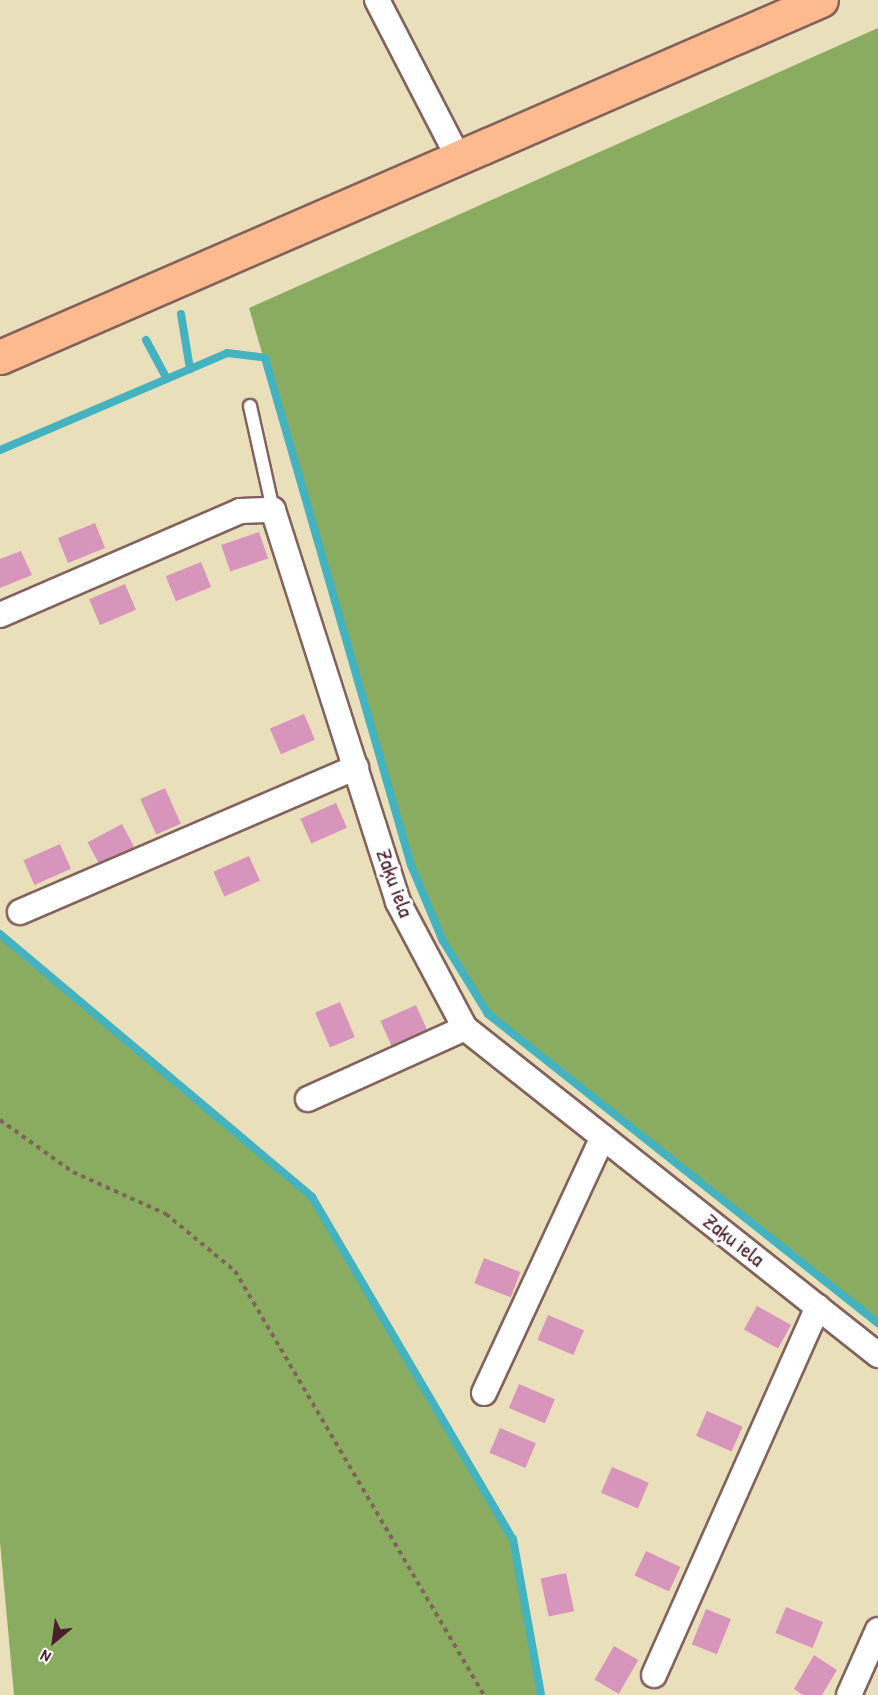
<!DOCTYPE html>
<meta charset="utf-8">
<style>
body{margin:0}
#map{position:relative;width:878px;height:1695px;overflow:hidden;background:#eadfbb;font-family:"Patrick Hand",sans-serif}
div>[style]{position:absolute}
.forest>*{inset:0;background:#89ac60}
.stream>*{height:8px;margin:-4px;padding:0 4px;transform-origin:4px;border-radius:4px;background:#44b3bf}
.building>*{inset:0;background:#d895bb;transform-origin:0 0}
.path>*{height:4px;margin-top:-2px;transform-origin:0;background:repeating-linear-gradient(90deg,#82625d 0 4.5px,transparent 0 9px)}
.roads{filter:drop-shadow(2px 0 #82625d) drop-shadow(-2px 0 #82625d) drop-shadow(0 2px #82625d) drop-shadow(0 -2px #82625d)}
.service>*{height:12px;margin:-6px;padding:0 6px;transform-origin:6px;border-radius:6px;background:#fff}
.minor>*{height:24px;margin:-12px;padding:0 12px;transform-origin:12px;border-radius:12px;background:#fff}
.trunk>*{height:33px;margin:-16.5px;padding:0 16.5px;transform-origin:16.5px;border-radius:16.5px;background:#fcba8e}
span{translate:-50% -50%;white-space:nowrap;text-align:center;line-height:1.15;-webkit-text-stroke:6px #fff;paint-order:stroke}
.street-label{font-size:22px;color:#4a1f2b}
.north{position:absolute;left:24px;top:1611px;width:60px;height:60px;-webkit-text-stroke:4px #fff;paint-order:stroke;rotate:209deg;font-size:16px;font-weight:700;line-height:24px;text-align:center;color:#4a1f2b}
.north::after{content:'';display:block;margin:auto;width:21px;height:27px;background:#4a1f2b;clip-path:polygon(50% 0,100% 100%,50% 72%,0 100%)}
</style>
<div id="map">
<div class="forest">
<i style="clip-path:polygon(878px 28px,878px 1323px,488px 1014px,443px 941px,411px 865px,249px 308px)"></i>
<i style="clip-path:polygon(0 934px,312px 1197px,513px 1539px,541px 1695px,14px 1695px,0 1542px)"></i>
</div>
<div class="stream">
<i style="left:181px;top:314px;width:56px;rotate:80.7deg"></i>
<i style="left:146px;top:340px;width:44px;rotate:61.7deg"></i>
<i style="left:0;top:450px;width:247px;rotate:-23.1deg"></i>
<i style="left:227px;top:353px;width:38px;rotate:7deg"></i>
<i style="left:265px;top:358px;width:528px;rotate:73.94deg"></i>
<i style="left:411px;top:865px;width:82px;rotate:67.2deg"></i>
<i style="left:443px;top:941px;width:86px;rotate:58.3deg"></i>
<i style="left:488px;top:1014px;width:498px;rotate:38.4deg"></i>
<i style="left:0;top:934px;width:408px;rotate:40.1deg"></i>
<i style="left:312px;top:1197px;width:397px;rotate:59.6deg"></i>
<i style="left:513px;top:1539px;width:158px;rotate:79.8deg"></i>
</div>
<div class="building">
<i style="left:95px;top:523px;width:27px;height:40px;rotate:68deg"></i>
<i style="left:259px;top:532px;width:28px;height:40px;rotate:71deg"></i>
<i style="clip-path:polygon(21px 551px,32px 575px,0 588px,0 559px)"></i>
<i style="left:201px;top:562px;width:27px;height:38px;rotate:68deg"></i>
<i style="left:125px;top:584px;width:28px;height:39px;rotate:67deg"></i>
<i style="left:304px;top:714px;width:28px;height:37px;rotate:67deg"></i>
<i style="left:165px;top:788px;width:39px;height:27px;rotate:66deg"></i>
<i style="left:336px;top:803px;width:27px;height:39px;rotate:66deg"></i>
<i style="left:122px;top:824px;width:26px;height:39px;rotate:62deg"></i>
<i style="left:60px;top:844px;width:27px;height:40px;rotate:66deg"></i>
<i style="left:249px;top:856px;width:27px;height:39px;rotate:66deg"></i>
<i style="left:340px;top:1002px;width:38px;height:27px;rotate:67deg"></i>
<i style="left:416px;top:1005px;width:27px;height:39px;rotate:66deg"></i>
<i style="left:484px;top:1258px;width:39px;height:27px;rotate:21deg"></i>
<i style="left:757px;top:1306px;width:39px;height:27px;rotate:29deg"></i>
<i style="left:548px;top:1315px;width:39px;height:27px;rotate:23deg"></i>
<i style="left:519px;top:1384px;width:39px;height:26px;rotate:23deg"></i>
<i style="left:707px;top:1411px;width:39px;height:27px;rotate:24deg"></i>
<i style="left:500px;top:1428px;width:39px;height:27px;rotate:23deg"></i>
<i style="left:612px;top:1467px;width:40px;height:28px;rotate:23deg"></i>
<i style="left:646px;top:1551px;width:38px;height:27px;rotate:25deg"></i>
<i style="left:566px;top:1573px;width:39px;height:26px;rotate:78deg"></i>
<i style="left:786px;top:1607px;width:40px;height:28px;rotate:22deg"></i>
<i style="left:706px;top:1609px;width:27px;height:38px;rotate:22deg"></i>
<i style="left:614px;top:1646px;width:28px;height:39px;rotate:30deg"></i>
<i style="clip-path:polygon(814px 1655px,837px 1670px,822px 1695px,803px 1695px,794px 1689px)"></i>
</div>
<div class="path">
<i style="left:0;top:1120px;width:90px;rotate:35.5deg"></i>
<i style="left:73px;top:1172px;width:102px;rotate:24.3deg"></i>
<i style="left:166px;top:1214px;width:89px;rotate:39.6deg"></i>
<i style="left:235px;top:1271px;width:492px;rotate:59.6deg"></i>
</div>
<div class="roads">
<div class="service">
<i style="left:250px;top:406px;width:107px;rotate:77.5deg"></i>
</div>
<div class="minor">
<i style="left:377px;top:0;width:177px;rotate:62.7deg"></i>
<i style="left:0;top:615px;width:262px;rotate:-23.4deg"></i>
<i style="left:240px;top:511px;width:33px;rotate:-2deg"></i>
<i style="left:273px;top:510px;width:411px;rotate:72.3deg"></i>
<i style="left:398px;top:902px;width:143px;rotate:62deg"></i>
<i style="left:465px;top:1028px;width:527px;rotate:38.37deg"></i>
<i style="left:20px;top:912px;width:366px;rotate:-23.3deg"></i>
<i style="left:308px;top:1099px;width:172px;rotate:-24.3deg"></i>
<i style="left:484px;top:1393px;width:282px;rotate:-65.1deg"></i>
<i style="left:654px;top:1675px;width:403px;rotate:-66deg"></i>
<i style="left:849px;top:1695px;width:71px;rotate:-66deg"></i>
</div>
<div class="trunk">
<i style="left:0;top:357px;width:895px;rotate:-23.5deg"></i>
</div>
</div>
<div class="street-label">
<span style="left:395px;top:883px;rotate:70deg">Zaķu iela</span>
<span style="left:734px;top:1240px;rotate:38deg">Zaķu iela</span>
</div>
<div class="north">N</div>
</div>
